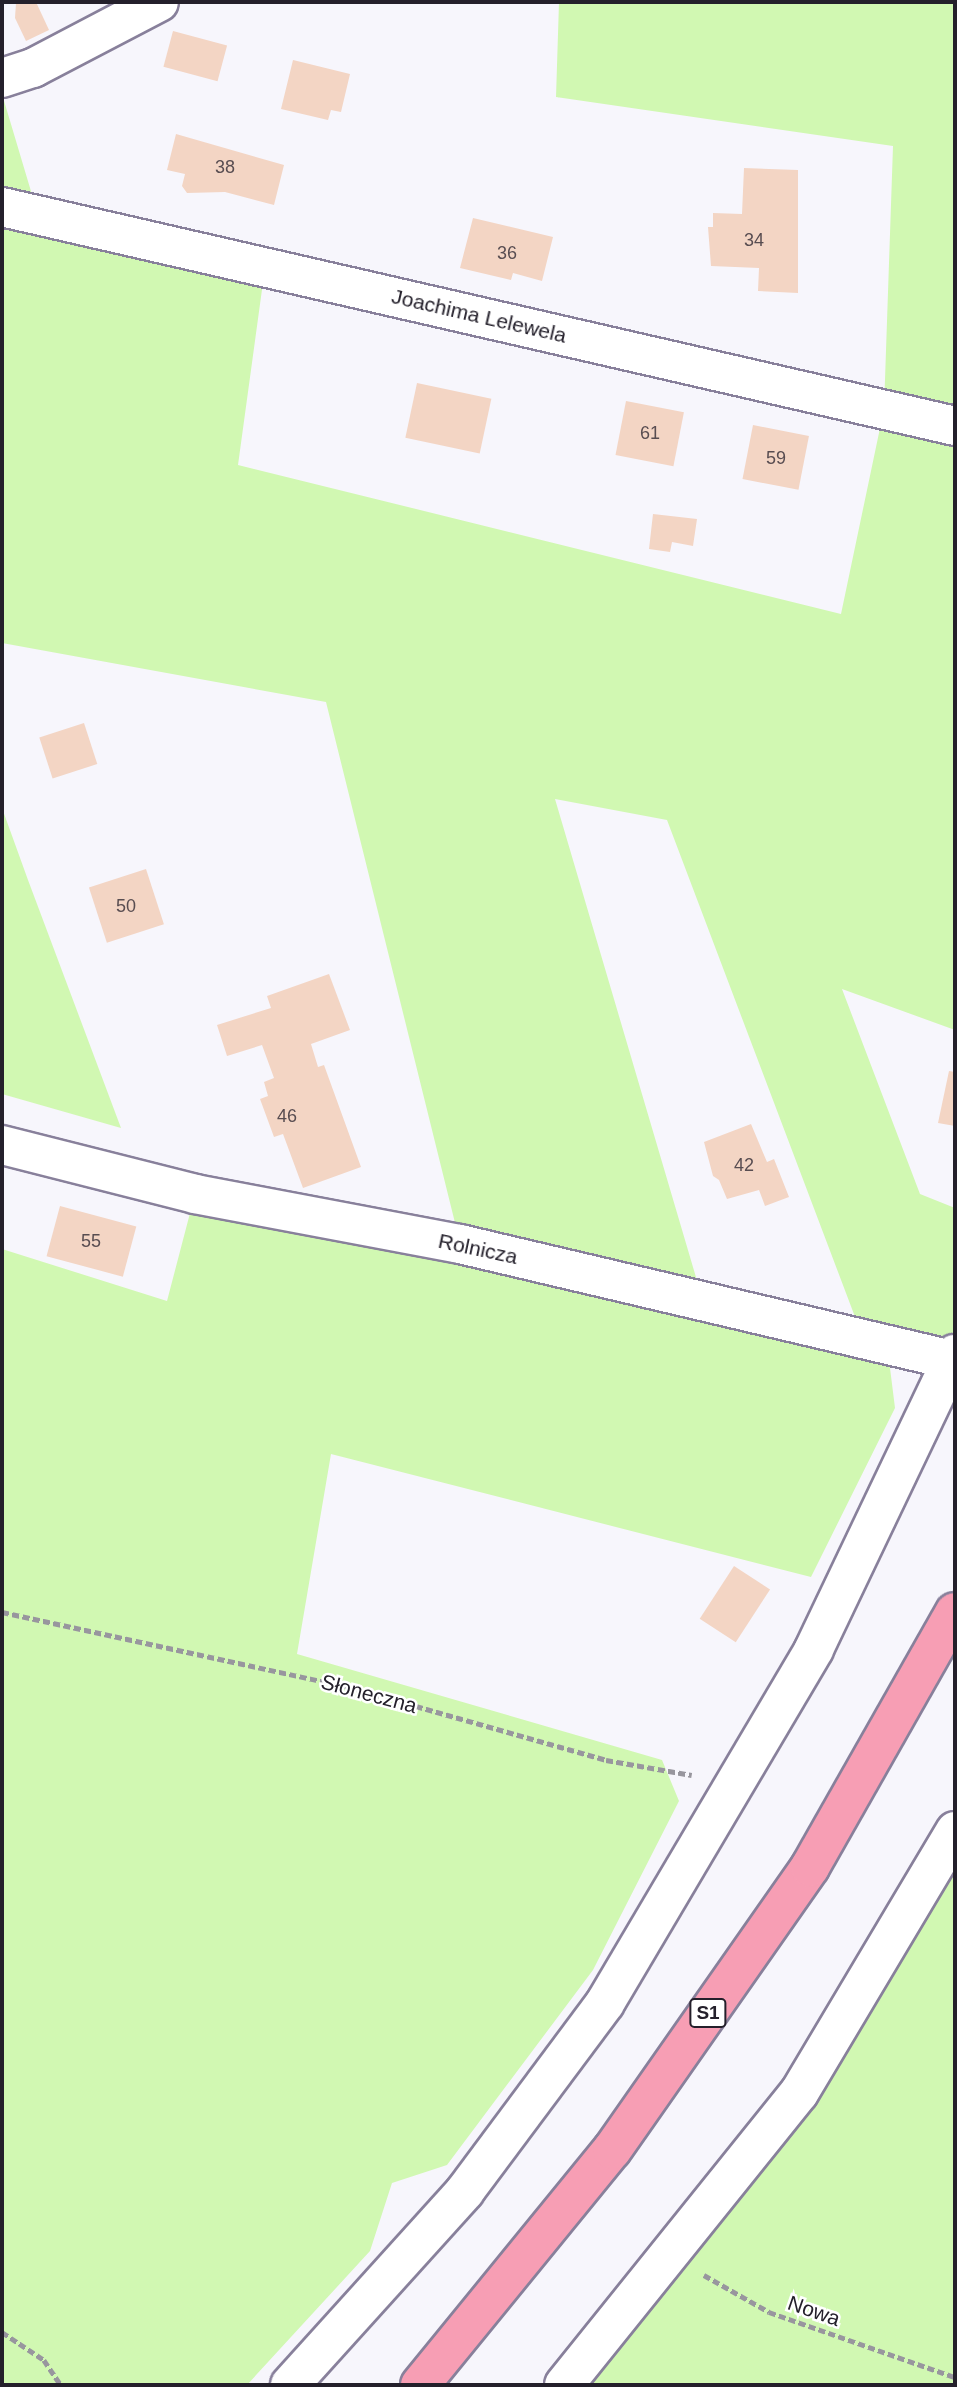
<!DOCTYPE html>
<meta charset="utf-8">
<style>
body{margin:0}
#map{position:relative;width:957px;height:2387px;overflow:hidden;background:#f7f6fc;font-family:Arial,sans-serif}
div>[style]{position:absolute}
.green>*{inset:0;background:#d1f8b2}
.building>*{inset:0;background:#f3d5c4;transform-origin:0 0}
.path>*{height:4.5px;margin-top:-2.25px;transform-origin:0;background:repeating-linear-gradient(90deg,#98969e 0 7px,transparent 0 10.5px)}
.roads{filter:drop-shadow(2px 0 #88809b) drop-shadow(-2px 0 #88809b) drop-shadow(0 2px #88809b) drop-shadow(0 -2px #88809b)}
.minor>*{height:38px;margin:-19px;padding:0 19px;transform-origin:19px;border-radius:19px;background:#fff}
.trunk>*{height:38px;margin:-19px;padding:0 19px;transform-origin:19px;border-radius:19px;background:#f79eb4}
span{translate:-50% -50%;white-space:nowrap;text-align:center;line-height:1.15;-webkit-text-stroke:5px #fff;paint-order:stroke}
.number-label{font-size:18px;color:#584d51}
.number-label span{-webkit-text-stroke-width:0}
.shield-label span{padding:2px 5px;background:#fff;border:2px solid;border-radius:5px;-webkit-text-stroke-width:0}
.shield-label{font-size:19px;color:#24202b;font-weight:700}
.street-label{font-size:21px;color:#24202b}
.frame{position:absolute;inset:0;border:4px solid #24202b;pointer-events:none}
</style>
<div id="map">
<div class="green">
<i style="clip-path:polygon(evenodd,559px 2px,955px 2px,955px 1030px,842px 989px,920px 1194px,955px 1208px,955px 1354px,889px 1360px,895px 1408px,811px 1577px,331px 1454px,297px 1654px,662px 1760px,679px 1801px,593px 1970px,447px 2165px,392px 2183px,370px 2251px,247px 2385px,2px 2385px,2px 1249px,167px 1301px,195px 1194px,460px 1243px,326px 702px,2px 643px,2px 94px,33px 198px,264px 275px,238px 465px,841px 614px,884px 409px,893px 146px,556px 97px,559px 2px,555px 799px,667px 820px,863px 1338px,703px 1301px,555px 799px)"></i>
<i style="clip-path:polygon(2px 808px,28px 880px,121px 1128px,2px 1094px)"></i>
<i style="clip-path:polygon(955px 1831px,955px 2385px,564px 2385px,671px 2257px)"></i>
</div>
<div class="building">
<i style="clip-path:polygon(36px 2px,49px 30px,26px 41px,15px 18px,16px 3px)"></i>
<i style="left:173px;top:31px;width:56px;height:37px;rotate:15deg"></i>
<i style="clip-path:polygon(293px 60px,350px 74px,341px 112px,331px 110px,328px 120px,281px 109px)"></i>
<i style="clip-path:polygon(176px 134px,284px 165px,274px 205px,225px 192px,187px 193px,182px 186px,185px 174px,167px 170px)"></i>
<i style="clip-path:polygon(744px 168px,798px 170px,798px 293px,758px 291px,759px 268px,711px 266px,708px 227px,713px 227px,713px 213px,742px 214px)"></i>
<i style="clip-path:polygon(473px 218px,553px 237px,542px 281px,513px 273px,511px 280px,460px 268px)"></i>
<i style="left:417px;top:383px;width:76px;height:56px;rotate:12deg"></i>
<i style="left:626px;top:401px;width:59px;height:55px;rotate:11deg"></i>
<i style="left:753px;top:425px;width:57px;height:55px;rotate:11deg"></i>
<i style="clip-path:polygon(653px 514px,697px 519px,693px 546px,672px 542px,670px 552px,649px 549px)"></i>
<i style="left:84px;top:723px;width:43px;height:47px;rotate:72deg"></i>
<i style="left:146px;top:869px;width:58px;height:60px;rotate:72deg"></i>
<i style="clip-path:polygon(329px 974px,350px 1030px,311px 1044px,318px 1067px,324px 1065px,361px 1167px,303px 1188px,283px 1134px,274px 1137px,260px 1099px,268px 1096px,264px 1082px,274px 1078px,262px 1045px,227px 1056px,217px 1025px,271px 1008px,267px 996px)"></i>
<i style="clip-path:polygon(949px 1071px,955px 1072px,955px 1126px,938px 1123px)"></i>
<i style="clip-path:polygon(751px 1124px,767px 1162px,774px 1159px,789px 1197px,765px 1206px,759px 1190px,727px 1199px,719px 1180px,713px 1176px,704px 1142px)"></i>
<i style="left:60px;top:1206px;width:79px;height:52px;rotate:15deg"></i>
<i style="left:734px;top:1566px;width:43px;height:63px;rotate:33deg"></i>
</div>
<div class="path">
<i style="left:2px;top:1612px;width:351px;rotate:12.2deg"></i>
<i style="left:345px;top:1686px;width:271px;rotate:15.8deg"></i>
<i style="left:606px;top:1760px;width:87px;rotate:9.9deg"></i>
<i style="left:704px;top:2275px;width:75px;rotate:29.6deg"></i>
<i style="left:769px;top:2312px;width:197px;rotate:19.3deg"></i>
<i style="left:2px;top:2332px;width:50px;rotate:33.7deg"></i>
<i style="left:44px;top:2360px;width:30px;rotate:56deg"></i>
</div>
<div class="roads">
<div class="minor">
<i style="left:2px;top:78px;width:33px;rotate:-18deg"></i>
<i style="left:33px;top:68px;width:142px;rotate:-27.6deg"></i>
<i style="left:2px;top:207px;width:978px;rotate:12.94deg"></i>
<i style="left:2px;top:1145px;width:199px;rotate:14.2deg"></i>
<i style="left:195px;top:1194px;width:270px;rotate:10.7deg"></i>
<i style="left:460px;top:1244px;width:505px;rotate:13.27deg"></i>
<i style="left:290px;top:2385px;width:261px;rotate:-47.9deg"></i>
<i style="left:465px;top:2191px;width:234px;rotate:-53.3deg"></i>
<i style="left:605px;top:2003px;width:411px;rotate:-59.4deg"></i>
<i style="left:814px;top:1649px;width:327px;rotate:-64.5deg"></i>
<i style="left:564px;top:2385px;width:375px;rotate:-51.2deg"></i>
<i style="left:799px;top:2093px;width:305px;rotate:-59.2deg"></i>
</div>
<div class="trunk">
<i style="left:420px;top:2385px;width:303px;rotate:-50.8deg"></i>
<i style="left:612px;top:2150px;width:345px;rotate:-55deg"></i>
<i style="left:810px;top:1867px;width:293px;rotate:-60.4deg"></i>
</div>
</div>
<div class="number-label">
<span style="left:225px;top:167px">38</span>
<span style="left:754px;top:240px">34</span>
<span style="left:507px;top:253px">36</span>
<span style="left:650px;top:433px">61</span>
<span style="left:776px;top:458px">59</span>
<span style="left:126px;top:906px">50</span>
<span style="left:287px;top:1116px">46</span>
<span style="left:744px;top:1165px">42</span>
<span style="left:91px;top:1241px">55</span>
</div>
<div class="shield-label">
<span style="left:708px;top:2013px">S1</span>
</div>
<div class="street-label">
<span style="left:479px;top:316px;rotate:13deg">Joachima Lelewela</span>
<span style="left:478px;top:1249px;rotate:12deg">Rolnicza</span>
<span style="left:369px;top:1694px;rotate:15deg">Słoneczna</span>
<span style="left:814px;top:2311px;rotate:19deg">Nowa</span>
</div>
<div class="frame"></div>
</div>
